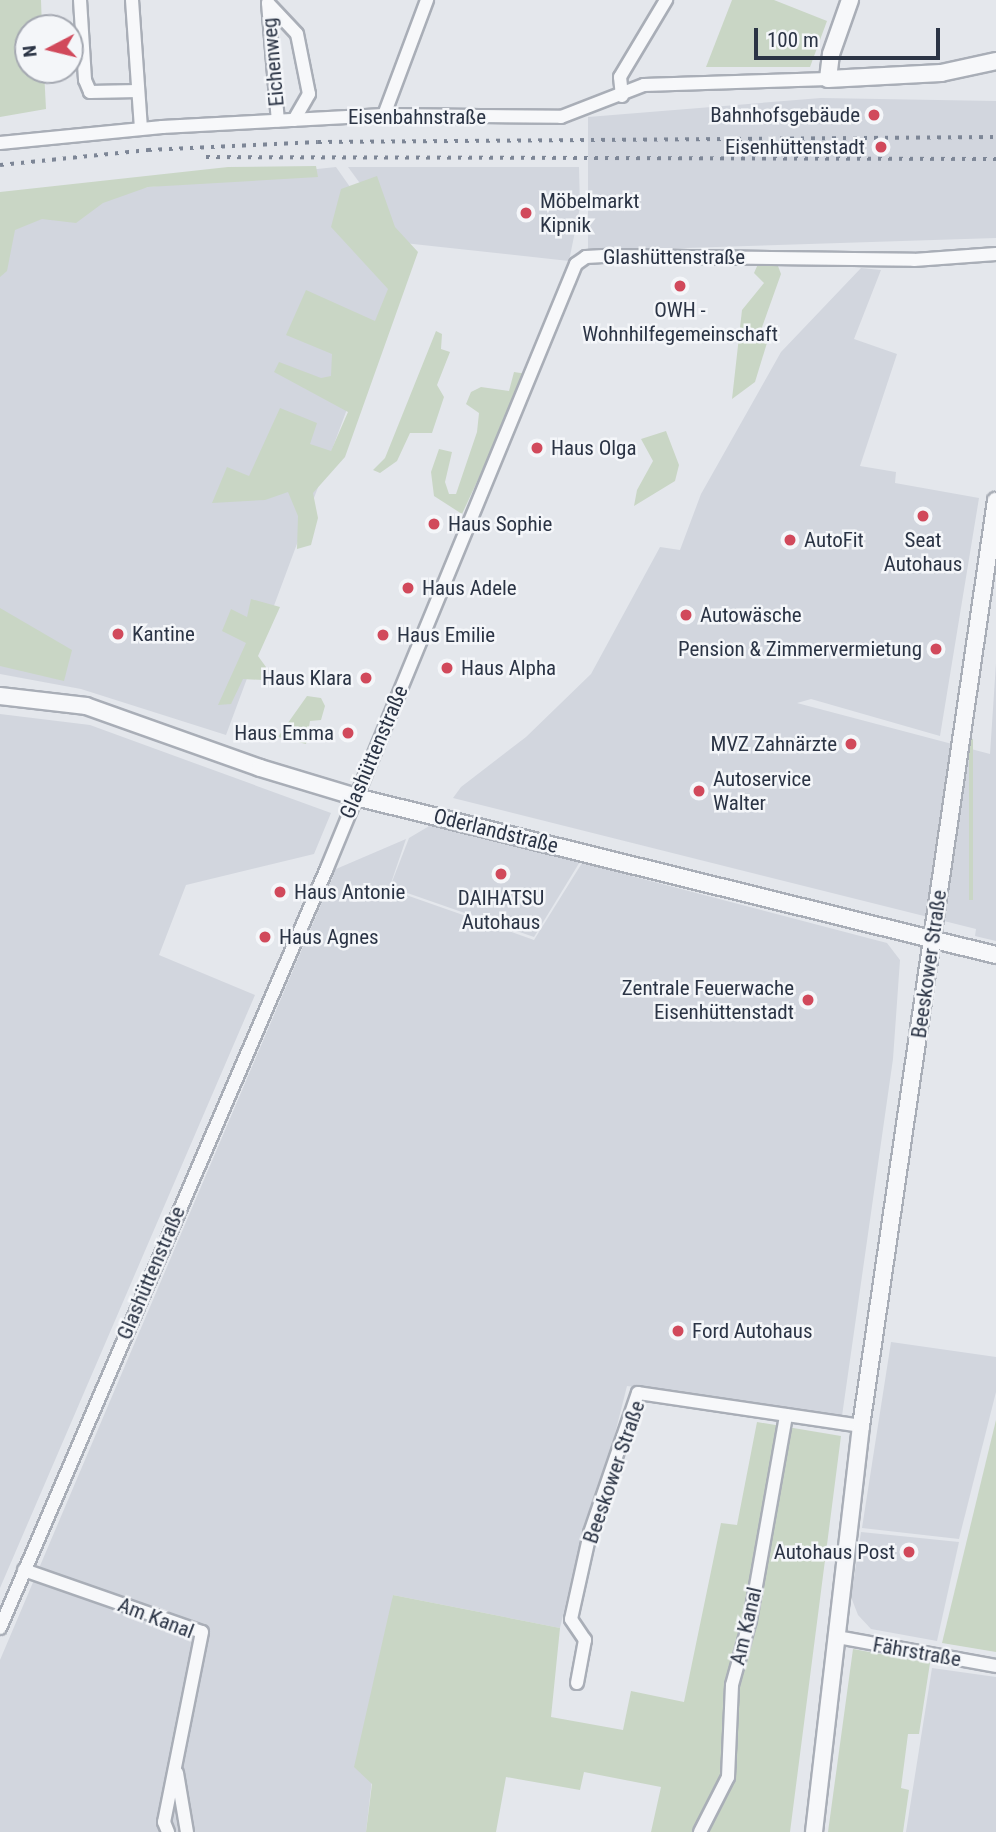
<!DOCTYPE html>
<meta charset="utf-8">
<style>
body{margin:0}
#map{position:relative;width:996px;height:1832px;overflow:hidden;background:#e4e7ec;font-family:"Roboto Condensed",sans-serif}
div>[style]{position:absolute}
.built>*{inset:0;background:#d2d6de}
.green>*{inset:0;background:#c9d6c5;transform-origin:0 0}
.roads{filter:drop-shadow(2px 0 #a9aeb7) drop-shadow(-2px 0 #a9aeb7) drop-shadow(0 2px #a9aeb7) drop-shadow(0 -2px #a9aeb7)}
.minor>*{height:12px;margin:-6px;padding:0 6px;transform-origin:6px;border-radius:6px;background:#f7f8fa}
.tertiary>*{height:16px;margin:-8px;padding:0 8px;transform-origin:8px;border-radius:8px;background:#f7f8fa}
.rail>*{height:3.5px;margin-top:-1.75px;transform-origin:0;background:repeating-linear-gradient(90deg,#7d8696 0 3.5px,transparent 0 10.5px)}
.dots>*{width:19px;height:19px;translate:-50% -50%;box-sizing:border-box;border:4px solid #f4f6f9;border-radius:50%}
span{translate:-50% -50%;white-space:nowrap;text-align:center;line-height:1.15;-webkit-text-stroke:5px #f4f6f9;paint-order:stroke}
.street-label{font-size:21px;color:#2b3445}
.poi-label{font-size:21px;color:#2b3445}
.right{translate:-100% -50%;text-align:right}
.left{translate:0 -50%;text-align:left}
.north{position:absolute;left:14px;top:14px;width:70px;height:70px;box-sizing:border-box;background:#f4f6f9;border:2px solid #a4a8b1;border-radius:50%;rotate:263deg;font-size:19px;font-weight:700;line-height:28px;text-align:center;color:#2b3445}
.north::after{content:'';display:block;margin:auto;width:24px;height:32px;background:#d1495b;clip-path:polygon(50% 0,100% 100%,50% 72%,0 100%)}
.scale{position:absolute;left:754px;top:28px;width:186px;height:32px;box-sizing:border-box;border:4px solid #2b3445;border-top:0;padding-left:9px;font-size:21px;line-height:24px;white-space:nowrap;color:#2b3445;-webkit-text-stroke:5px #f4f6f9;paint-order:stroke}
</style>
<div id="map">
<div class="built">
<i style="clip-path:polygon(821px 98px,996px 101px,996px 238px,588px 251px,588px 117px)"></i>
<i style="clip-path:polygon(336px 167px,402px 261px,226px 735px,81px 689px,0 674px,0 203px)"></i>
<i style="clip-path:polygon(348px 167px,579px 167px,580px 207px,569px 261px,404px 243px)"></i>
<i style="clip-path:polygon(861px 268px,881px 270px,854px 339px,897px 354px,860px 466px,896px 472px,895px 483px,979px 498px,940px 736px,811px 699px,797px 703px,990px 754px,996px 663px,996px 941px,975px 936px,976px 929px,453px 798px,461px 787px,526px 737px,591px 674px,660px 547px,680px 550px,701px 494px,781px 352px)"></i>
<i style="clip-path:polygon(0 714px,90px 725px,331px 813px,314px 854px,186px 885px,159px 955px,255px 995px,0 1588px)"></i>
<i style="clip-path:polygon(436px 822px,581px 860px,534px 937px,390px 887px,409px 838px)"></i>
<i style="clip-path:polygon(406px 839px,389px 889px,534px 940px,582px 863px,887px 943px,900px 960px,893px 1059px,842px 1416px,627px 1386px,602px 1485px,583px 1531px,560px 1628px,393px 1595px,366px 1832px,0 1832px,0 1660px,336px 869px)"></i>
<i style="clip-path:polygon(891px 1342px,996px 1357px,996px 1392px,959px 1539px,862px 1528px)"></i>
<i style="clip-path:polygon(861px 1532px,959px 1542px,937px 1641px,871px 1629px,858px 1615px,851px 1597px)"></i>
<i style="clip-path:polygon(932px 1668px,996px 1677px,996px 1832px,906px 1832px)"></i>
</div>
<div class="green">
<i style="clip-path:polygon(0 0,41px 0,42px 28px,28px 28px,28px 70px,44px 70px,46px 109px,0 117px)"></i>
<i style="clip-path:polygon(732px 0,774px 0,827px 21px,810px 67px,706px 67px)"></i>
<i style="clip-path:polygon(316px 166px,318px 177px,148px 187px,103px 203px,76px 223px,42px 219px,15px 230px,7px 271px,0 277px,0 192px,228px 167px)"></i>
<i style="clip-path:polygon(377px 176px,395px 227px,418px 252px,345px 457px,313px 493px,318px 518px,311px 545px,297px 549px,298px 516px,288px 492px,265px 500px,212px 503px,227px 467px,249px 476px,280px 408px,317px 423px,310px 444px,331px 451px,348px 412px,274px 372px,279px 362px,321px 378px,331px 376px,332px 354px,286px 335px,306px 290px,375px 321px,388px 289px,331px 227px,341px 189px)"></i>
<i style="clip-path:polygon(758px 264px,778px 266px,781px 274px,761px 330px,770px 333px,755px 382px,732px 399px,742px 310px,764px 283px,754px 273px)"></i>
<i style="clip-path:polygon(436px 331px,442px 334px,441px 349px,450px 352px,437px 385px,444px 397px,432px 433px,410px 433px,397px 461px,380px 473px,373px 470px,385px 458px)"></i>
<i style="clip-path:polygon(514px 372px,527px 374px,462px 514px,434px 496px,431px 472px,439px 449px,452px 452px,445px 482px,449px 494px,456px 494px,477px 432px,479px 413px,466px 404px,471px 392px,481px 387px,509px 391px)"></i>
<i style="clip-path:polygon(666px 431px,679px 465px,675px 481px,634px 506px,637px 490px,653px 461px,641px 439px)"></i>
<i style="clip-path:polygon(251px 599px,280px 607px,258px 656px,266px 667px,263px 680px,243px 679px,231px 704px,218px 705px,246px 643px,222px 631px,231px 609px,247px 617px)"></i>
<i style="clip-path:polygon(0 608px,72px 650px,64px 681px,0 666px)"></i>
<i style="clip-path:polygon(307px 696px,321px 698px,325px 706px,321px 720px,310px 721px,306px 744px,278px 737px)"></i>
<i style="left:969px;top:739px;width:4px;height:161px"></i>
<i style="clip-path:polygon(996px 1420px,996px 1652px,942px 1643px)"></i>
<i style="clip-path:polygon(757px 1422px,841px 1436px,790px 1832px,651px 1832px,661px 1787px,584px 1772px,580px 1790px,506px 1777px,496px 1832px,366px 1832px,372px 1784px,354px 1767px,393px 1595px,560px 1628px,551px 1717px,623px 1730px,631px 1691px,684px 1702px,721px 1523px,737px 1525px)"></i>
<i style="clip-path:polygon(853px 1649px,930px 1663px,919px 1734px,908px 1734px,901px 1788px,909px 1790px,903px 1832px,828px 1832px)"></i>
</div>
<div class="roads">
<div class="minor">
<i style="left:80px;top:0;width:80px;rotate:86.4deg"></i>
<i style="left:85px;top:80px;width:13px;rotate:67deg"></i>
<i style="left:90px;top:92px;width:48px;rotate:-1.2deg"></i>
<i style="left:132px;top:0;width:129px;rotate:86deg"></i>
<i style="left:268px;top:3px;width:42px;rotate:46.9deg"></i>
<i style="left:297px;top:34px;width:61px;rotate:78.7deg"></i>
<i style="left:309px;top:94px;width:30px;rotate:120deg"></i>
<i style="left:268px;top:3px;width:118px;rotate:85.2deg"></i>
<i style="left:622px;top:96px;width:19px;rotate:-96deg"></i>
<i style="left:620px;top:77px;width:90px;rotate:-59.1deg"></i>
<i style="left:384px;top:115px;width:123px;rotate:-69.5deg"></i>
<i style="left:0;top:143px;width:163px;rotate:-5.6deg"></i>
<i style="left:162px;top:127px;width:222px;rotate:-3.1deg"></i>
<i style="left:384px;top:115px;width:177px;rotate:0.6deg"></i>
<i style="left:561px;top:117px;width:89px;rotate:-21.1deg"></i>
<i style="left:644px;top:85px;width:184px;rotate:-1.9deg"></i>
<i style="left:24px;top:1570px;width:188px;rotate:19.2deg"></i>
<i style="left:202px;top:1632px;width:194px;rotate:101.3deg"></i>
<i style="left:164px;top:1822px;width:11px;rotate:68deg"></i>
<i style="left:0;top:1628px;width:827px;rotate:-66.72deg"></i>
<i style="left:327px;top:868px;width:653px;rotate:-67.6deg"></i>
<i style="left:576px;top:264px;width:12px;rotate:-35deg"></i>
<i style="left:586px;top:257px;width:22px;rotate:-3deg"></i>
<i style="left:608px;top:256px;width:306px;rotate:0.7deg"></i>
<i style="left:914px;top:260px;width:82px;rotate:-4.2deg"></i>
<i style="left:837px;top:1637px;width:162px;rotate:10.3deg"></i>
<i style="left:577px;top:1683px;width:44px;rotate:-79.5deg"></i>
<i style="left:585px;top:1640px;width:25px;rotate:-124deg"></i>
<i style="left:571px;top:1619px;width:88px;rotate:-77.5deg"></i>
<i style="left:590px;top:1533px;width:148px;rotate:-71.1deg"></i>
<i style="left:638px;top:1393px;width:225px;rotate:8.4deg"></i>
<i style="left:177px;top:1773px;width:60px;rotate:80.4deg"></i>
<i style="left:700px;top:1832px;width:62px;rotate:-63deg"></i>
<i style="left:728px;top:1777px;width:92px;rotate:-87.5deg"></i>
<i style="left:732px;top:1685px;width:67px;rotate:-74.5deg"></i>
<i style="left:750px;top:1620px;width:208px;rotate:-80deg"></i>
</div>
<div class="tertiary">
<i style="left:850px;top:0;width:57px;rotate:109.4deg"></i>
<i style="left:831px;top:54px;width:25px;rotate:97deg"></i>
<i style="left:828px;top:79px;width:113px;rotate:-3deg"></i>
<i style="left:941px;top:73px;width:56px;rotate:-12.3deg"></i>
<i style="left:0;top:696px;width:87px;rotate:6.6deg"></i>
<i style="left:86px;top:706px;width:185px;rotate:19.6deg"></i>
<i style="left:260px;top:768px;width:100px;rotate:16.8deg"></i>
<i style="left:356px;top:797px;width:659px;rotate:13.87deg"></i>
<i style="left:814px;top:1832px;width:409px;rotate:-83.4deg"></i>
<i style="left:861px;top:1426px;width:935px;rotate:-81.7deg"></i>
</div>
</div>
<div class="rail">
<i style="left:206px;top:157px;width:790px;rotate:0.15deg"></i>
<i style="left:0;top:165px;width:149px;rotate:-5.8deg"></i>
<i style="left:148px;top:150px;width:170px;rotate:-2.7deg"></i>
<i style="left:318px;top:142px;width:678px;rotate:-0.42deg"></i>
</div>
<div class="dots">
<i style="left:874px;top:115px;background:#d1495b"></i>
<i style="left:881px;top:147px;background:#d1495b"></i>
<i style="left:526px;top:213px;background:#d1495b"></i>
<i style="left:680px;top:286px;background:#d1495b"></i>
<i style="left:537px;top:448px;background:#d1495b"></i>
<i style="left:923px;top:516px;background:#d1495b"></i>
<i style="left:434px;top:524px;background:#d1495b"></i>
<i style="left:790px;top:540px;background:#d1495b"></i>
<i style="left:408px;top:588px;background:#d1495b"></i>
<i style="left:686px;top:615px;background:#d1495b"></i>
<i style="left:118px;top:634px;background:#d1495b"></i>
<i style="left:383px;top:635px;background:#d1495b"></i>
<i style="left:936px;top:649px;background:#d1495b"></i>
<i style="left:447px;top:668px;background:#d1495b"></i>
<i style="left:366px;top:678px;background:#d1495b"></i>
<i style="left:348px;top:733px;background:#d1495b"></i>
<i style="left:851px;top:744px;background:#d1495b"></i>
<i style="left:699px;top:791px;background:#d1495b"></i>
<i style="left:501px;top:874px;background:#d1495b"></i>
<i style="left:280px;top:892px;background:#d1495b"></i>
<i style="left:265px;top:937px;background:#d1495b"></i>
<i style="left:808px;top:1000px;background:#d1495b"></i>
<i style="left:678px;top:1331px;background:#d1495b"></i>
<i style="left:909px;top:1552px;background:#d1495b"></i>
</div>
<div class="street-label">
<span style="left:273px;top:62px;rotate:-95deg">Eichenweg</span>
<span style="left:417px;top:117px">Eisenbahnstraße</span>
<span style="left:674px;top:257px">Glashüttenstraße</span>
<span style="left:374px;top:752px;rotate:-67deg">Glashüttenstraße</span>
<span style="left:496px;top:831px;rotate:14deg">Oderlandstraße</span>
<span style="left:929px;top:964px;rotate:-82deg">Beeskower Straße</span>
<span style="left:151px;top:1273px;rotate:-67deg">Glashüttenstraße</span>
<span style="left:614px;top:1472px;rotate:-71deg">Beeskower Straße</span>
<span style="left:156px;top:1618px;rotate:21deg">Am Kanal</span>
<span style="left:746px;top:1626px;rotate:-77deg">Am Kanal</span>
<span style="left:917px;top:1652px;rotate:10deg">Fährstraße</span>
</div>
<div class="poi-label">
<span class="right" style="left:860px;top:115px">Bahnhofsgebäude</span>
<span class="right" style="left:865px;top:147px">Eisenhüttenstadt</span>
<span class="left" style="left:540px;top:213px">Möbelmarkt<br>Kipnik</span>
<span style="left:680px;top:322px">OWH -<br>Wohnhilfegemeinschaft</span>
<span class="left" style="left:551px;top:448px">Haus Olga</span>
<span class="left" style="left:448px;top:524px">Haus Sophie</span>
<span class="left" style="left:804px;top:540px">AutoFit</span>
<span style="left:923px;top:552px">Seat<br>Autohaus</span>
<span class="left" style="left:422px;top:588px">Haus Adele</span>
<span class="left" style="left:700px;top:615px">Autowäsche</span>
<span class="left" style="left:132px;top:634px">Kantine</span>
<span class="left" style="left:397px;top:635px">Haus Emilie</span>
<span class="right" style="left:922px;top:649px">Pension &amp; Zimmervermietung</span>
<span class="left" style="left:461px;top:668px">Haus Alpha</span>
<span class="right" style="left:352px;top:678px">Haus Klara</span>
<span class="right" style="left:334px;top:733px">Haus Emma</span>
<span class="right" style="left:837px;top:744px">MVZ Zahnärzte</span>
<span class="left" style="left:713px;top:791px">Autoservice<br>Walter</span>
<span class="left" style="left:294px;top:892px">Haus Antonie</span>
<span style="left:501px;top:910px">DAIHATSU<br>Autohaus</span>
<span class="left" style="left:279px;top:937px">Haus Agnes</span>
<span class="right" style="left:794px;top:1000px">Zentrale Feuerwache<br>Eisenhüttenstadt</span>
<span class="left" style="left:692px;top:1331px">Ford Autohaus</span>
<span class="right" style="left:895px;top:1552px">Autohaus Post</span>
</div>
<div class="north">N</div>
<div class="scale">100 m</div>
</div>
